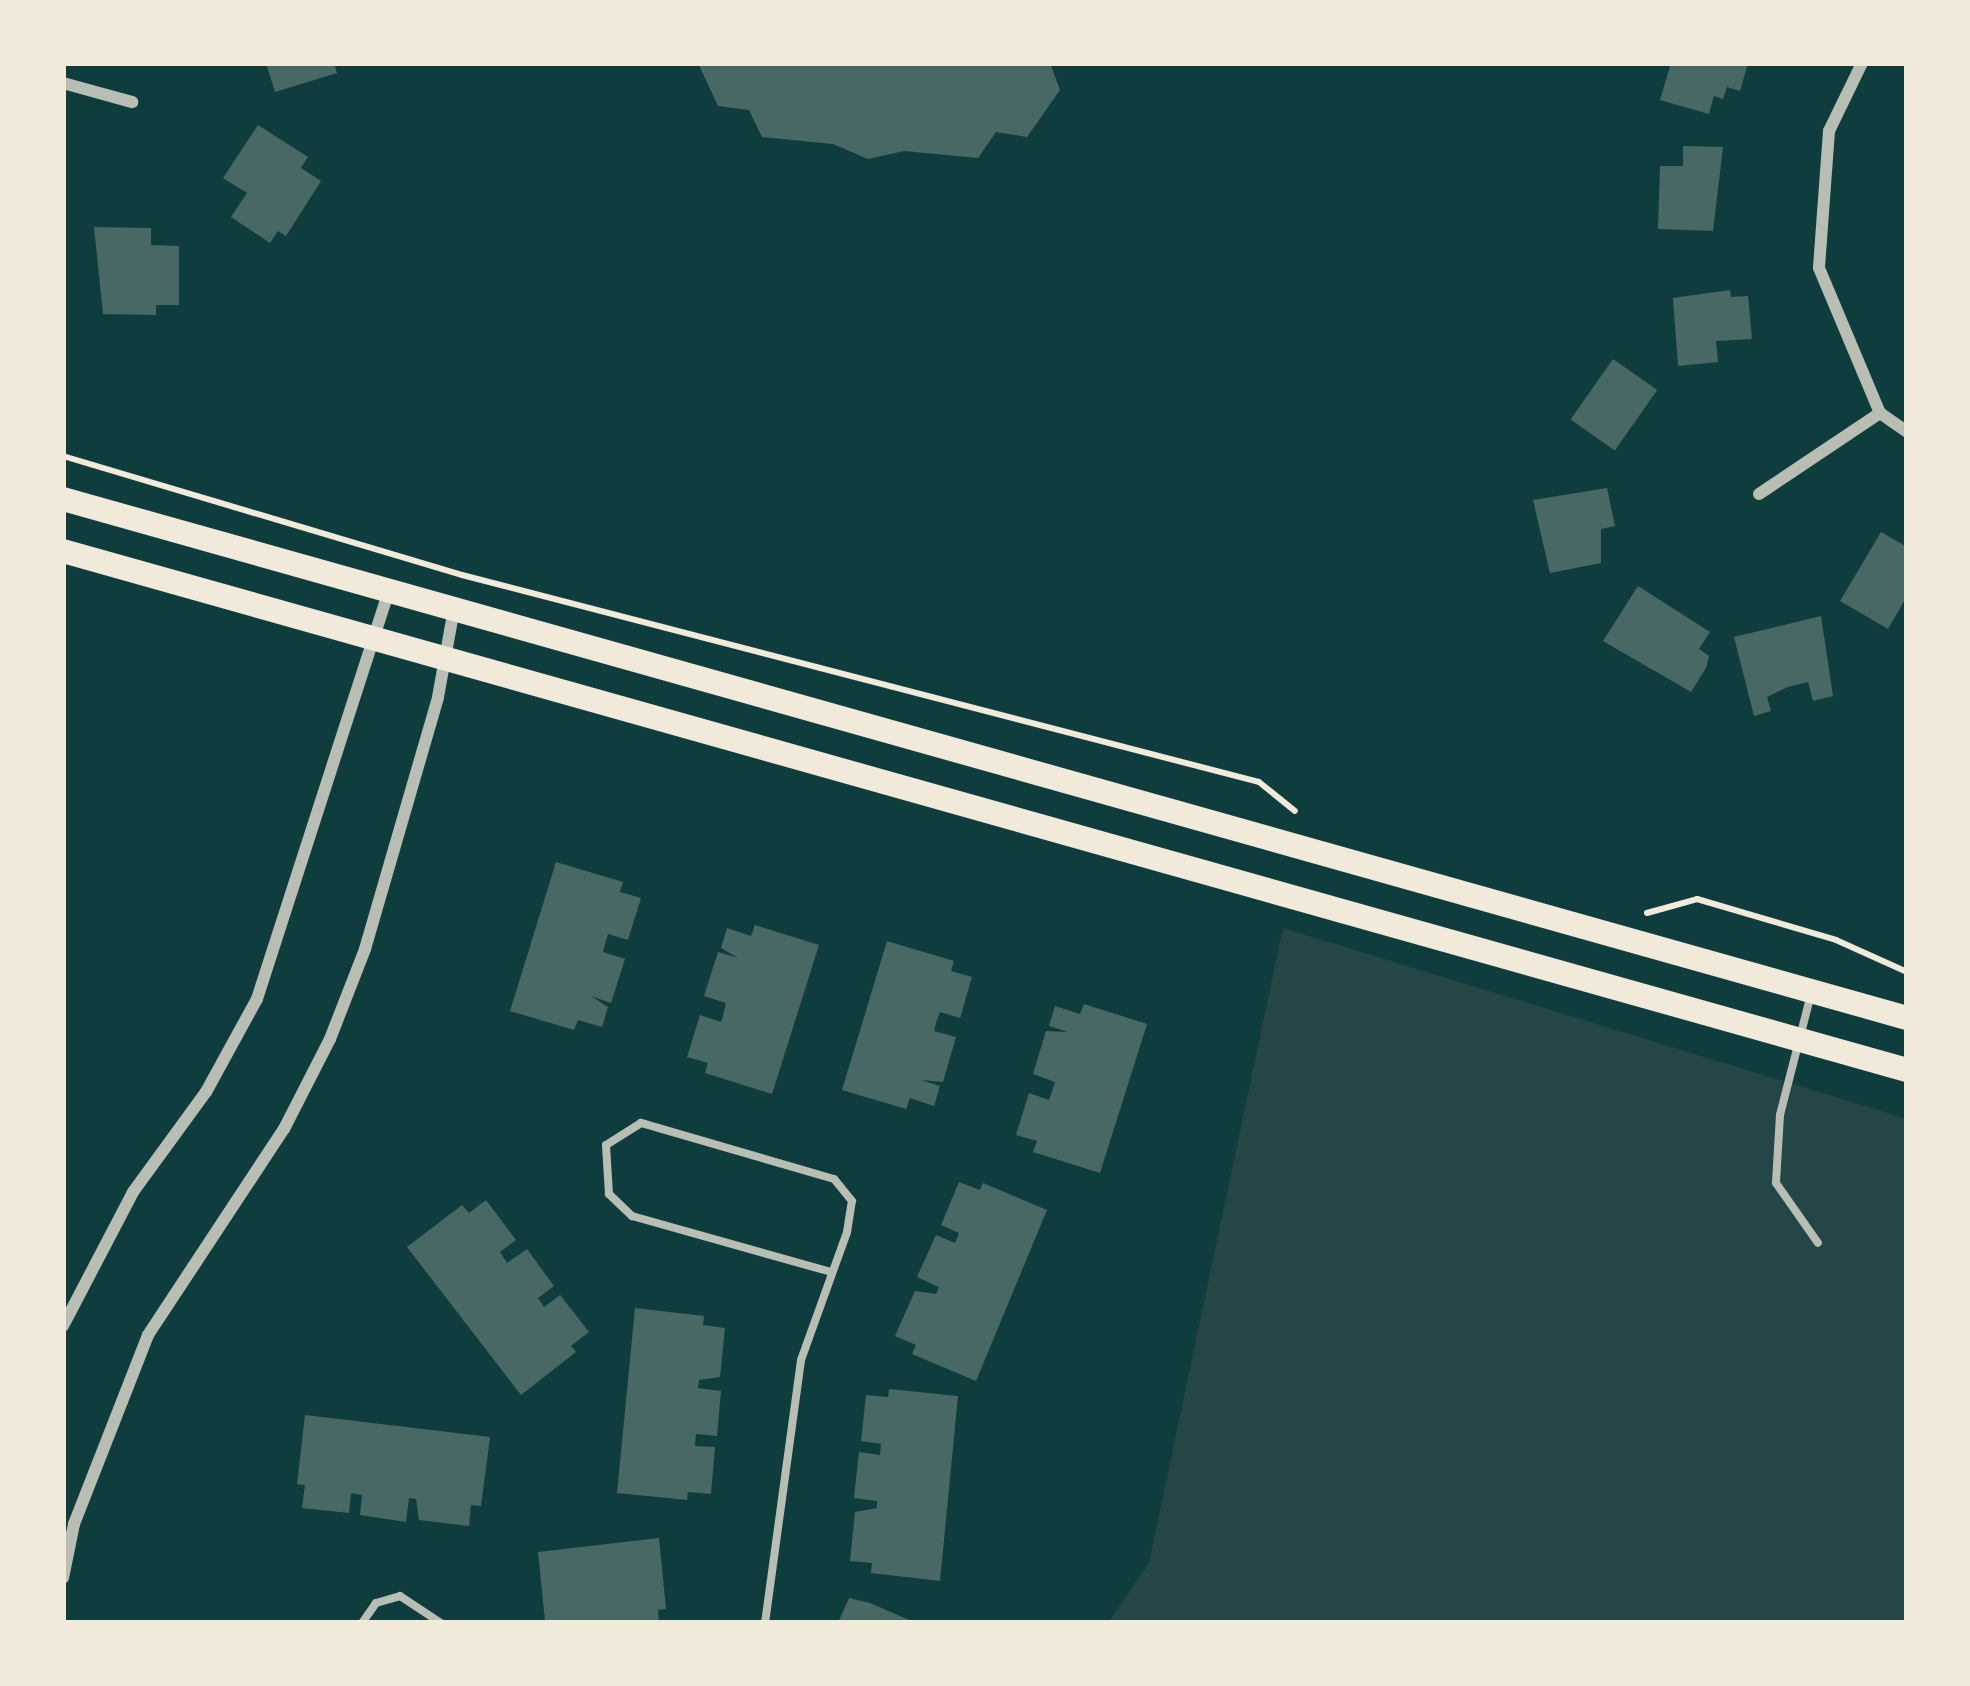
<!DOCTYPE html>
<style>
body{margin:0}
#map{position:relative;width:1970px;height:1686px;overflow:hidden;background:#0f3d3e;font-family:"Asap Condensed",sans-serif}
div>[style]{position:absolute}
.green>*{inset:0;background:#244646}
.building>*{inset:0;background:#486865;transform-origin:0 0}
.path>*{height:6px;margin:-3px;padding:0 3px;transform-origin:3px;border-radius:3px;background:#f1e9da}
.service>*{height:8px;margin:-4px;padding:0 4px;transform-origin:4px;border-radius:4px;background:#b8beb3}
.minor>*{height:12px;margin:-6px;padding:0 6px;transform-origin:6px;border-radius:6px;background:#b8beb3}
.secondary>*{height:24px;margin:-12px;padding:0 12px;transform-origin:12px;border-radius:12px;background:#f1e9da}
span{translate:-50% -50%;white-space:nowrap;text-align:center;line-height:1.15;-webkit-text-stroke:12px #f1e9da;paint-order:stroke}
.frame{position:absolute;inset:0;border:66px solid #f1e9da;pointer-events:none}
</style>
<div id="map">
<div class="green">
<i style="clip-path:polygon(1283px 928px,1907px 1119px,1907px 1623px,1108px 1623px,1149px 1563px)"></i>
</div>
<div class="building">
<i style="clip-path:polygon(266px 63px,334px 63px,337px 73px,275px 92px)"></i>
<i style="clip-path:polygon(698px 63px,1050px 63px,1060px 90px,1027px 137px,996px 132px,978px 158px,904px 151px,868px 159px,833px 144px,762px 137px,749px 110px,718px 106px)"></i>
<i style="clip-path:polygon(1671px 63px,1748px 63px,1740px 91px,1727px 87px,1723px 99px,1714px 96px,1709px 114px,1660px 100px)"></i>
<i style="clip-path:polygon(258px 125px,308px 157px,301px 168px,321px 181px,286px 236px,278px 231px,270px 243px,231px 217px,247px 193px,223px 178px)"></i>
<i style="clip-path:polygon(1683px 146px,1723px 147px,1713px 231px,1658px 229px,1660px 166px,1683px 166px)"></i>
<i style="clip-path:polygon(94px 227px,151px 228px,151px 245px,179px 246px,179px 305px,156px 305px,156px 315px,103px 314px)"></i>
<i style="clip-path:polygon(1730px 290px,1731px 297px,1748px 296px,1752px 339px,1716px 341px,1718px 362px,1678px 366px,1673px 298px)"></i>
<i style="left:1613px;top:359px;width:54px;height:74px;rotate:35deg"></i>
<i style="clip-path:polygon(1607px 488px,1615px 526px,1601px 529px,1601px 563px,1550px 573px,1533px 500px)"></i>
<i style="clip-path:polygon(1881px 532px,1907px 547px,1907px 596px,1888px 629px,1840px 601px)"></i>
<i style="clip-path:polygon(1638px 586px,1710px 632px,1699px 649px,1709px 656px,1706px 668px,1691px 692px,1603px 641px)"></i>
<i style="clip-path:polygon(1821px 616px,1833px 696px,1813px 701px,1808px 682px,1788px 687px,1767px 697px,1771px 711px,1754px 716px,1734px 637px)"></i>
<i style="clip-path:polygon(556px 862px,623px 882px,620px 892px,641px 898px,628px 940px,608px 934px,605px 944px,603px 952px,625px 959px,611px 1003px,591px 996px,608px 1007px,602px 1027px,578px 1020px,574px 1030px,510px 1011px)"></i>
<i style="clip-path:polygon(755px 925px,819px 945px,772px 1094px,705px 1073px,708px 1063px,687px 1057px,700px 1015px,721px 1022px,724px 1012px,726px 1003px,704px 996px,718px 952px,738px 958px,721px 948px,727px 928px,751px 936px)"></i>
<i style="clip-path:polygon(887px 941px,954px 961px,951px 971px,972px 977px,960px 1018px,940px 1012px,936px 1023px,934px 1031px,956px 1037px,943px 1082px,921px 1080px,940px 1086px,934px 1106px,910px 1098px,906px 1109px,842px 1090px)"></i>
<i style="clip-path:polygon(1084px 1004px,1147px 1024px,1100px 1173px,1033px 1152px,1037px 1141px,1016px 1135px,1029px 1093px,1049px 1100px,1055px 1082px,1033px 1074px,1046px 1031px,1068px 1032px,1049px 1026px,1055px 1006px,1080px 1014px)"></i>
<i style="clip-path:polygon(959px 1182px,980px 1190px,983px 1183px,1047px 1210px,976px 1381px,912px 1354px,916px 1345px,895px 1336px,915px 1291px,936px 1294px,939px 1287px,917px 1277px,936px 1235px,955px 1243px,959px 1233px,941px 1225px)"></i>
<i style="clip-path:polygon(486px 1200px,516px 1240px,500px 1252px,507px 1263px,527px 1249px,554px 1286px,538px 1298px,544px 1307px,560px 1295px,589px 1332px,571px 1346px,576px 1352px,521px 1395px,407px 1247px,462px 1205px,469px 1213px)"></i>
<i style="clip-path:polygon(635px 1308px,704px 1316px,703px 1325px,725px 1328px,720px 1377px,699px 1380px,698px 1388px,721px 1391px,717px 1436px,696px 1434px,695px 1446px,715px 1447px,711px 1494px,688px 1492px,687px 1500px,617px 1493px)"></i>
<i style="clip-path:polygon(889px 1389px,958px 1396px,940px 1581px,871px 1573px,872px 1563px,850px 1561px,855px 1512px,877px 1508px,877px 1501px,854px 1498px,859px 1452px,880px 1455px,881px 1444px,861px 1441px,866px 1395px,888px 1397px)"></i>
<i style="clip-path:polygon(305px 1415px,490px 1437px,481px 1506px,471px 1505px,469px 1526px,419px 1520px,416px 1499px,409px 1498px,406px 1522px,360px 1515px,362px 1495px,351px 1493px,349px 1513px,302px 1508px,305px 1485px,297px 1484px)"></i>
<i style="clip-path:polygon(659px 1538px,666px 1609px,658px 1610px,659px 1623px,545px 1621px,538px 1552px)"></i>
<i style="clip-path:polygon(849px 1598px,870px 1603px,916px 1623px,838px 1623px)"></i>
</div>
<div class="path">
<i style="left:63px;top:456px;width:416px;rotate:16.6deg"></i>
<i style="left:462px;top:575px;width:823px;rotate:14.56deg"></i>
<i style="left:1259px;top:782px;width:46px;rotate:38.9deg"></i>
<i style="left:1647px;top:913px;width:52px;rotate:-15.6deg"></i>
<i style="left:1697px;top:899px;width:145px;rotate:16.4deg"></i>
<i style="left:1836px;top:940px;width:78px;rotate:24.3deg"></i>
</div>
<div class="service">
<i style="left:1810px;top:998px;width:121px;rotate:104.4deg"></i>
<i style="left:1780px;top:1115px;width:68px;rotate:93.4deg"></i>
<i style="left:1776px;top:1183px;width:73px;rotate:55deg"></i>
<i style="left:362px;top:1623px;width:24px;rotate:-55deg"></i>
<i style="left:376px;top:1603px;width:25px;rotate:-16deg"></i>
<i style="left:400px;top:1596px;width:49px;rotate:33.4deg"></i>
<i style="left:765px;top:1623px;width:265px;rotate:-82.2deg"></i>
<i style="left:801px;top:1360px;width:136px;rotate:-70.2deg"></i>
<i style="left:847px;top:1232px;width:31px;rotate:-81deg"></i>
<i style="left:852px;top:1201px;width:28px;rotate:-129deg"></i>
<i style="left:834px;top:1179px;width:201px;rotate:-163.8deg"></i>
<i style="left:641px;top:1123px;width:41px;rotate:147.8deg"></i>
<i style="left:606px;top:1145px;width:49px;rotate:86.5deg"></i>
<i style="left:609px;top:1194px;width:32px;rotate:44deg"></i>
<i style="left:632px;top:1216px;width:207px;rotate:15.7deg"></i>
</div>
<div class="minor">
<i style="left:1862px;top:63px;width:76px;rotate:115.9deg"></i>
<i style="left:1829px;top:131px;width:137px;rotate:94.2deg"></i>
<i style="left:1819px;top:268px;width:157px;rotate:67.2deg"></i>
<i style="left:1880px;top:413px;width:33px;rotate:35deg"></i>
<i style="left:63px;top:83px;width:72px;rotate:15.4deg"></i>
<i style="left:1759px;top:494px;width:146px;rotate:-33.8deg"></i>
<i style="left:63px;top:1326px;width:151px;rotate:-62.4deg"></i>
<i style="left:133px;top:1192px;width:124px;rotate:-53.9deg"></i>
<i style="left:206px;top:1092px;width:106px;rotate:-61.3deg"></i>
<i style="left:257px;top:999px;width:430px;rotate:-72.1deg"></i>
<i style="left:63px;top:1578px;width:55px;rotate:-78.5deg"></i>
<i style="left:74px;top:1524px;width:203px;rotate:-68.6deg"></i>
<i style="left:148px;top:1335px;width:247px;rotate:-56.6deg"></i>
<i style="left:284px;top:1129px;width:101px;rotate:-62.9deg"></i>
<i style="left:330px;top:1039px;width:97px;rotate:-68.7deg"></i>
<i style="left:365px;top:949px;width:262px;rotate:-73.8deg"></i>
<i style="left:438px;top:697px;width:89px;rotate:-79.7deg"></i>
</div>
<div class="secondary">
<i style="left:63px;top:499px;width:1916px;rotate:15.72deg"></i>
<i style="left:63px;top:551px;width:1916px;rotate:15.72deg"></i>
</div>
<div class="frame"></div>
</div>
